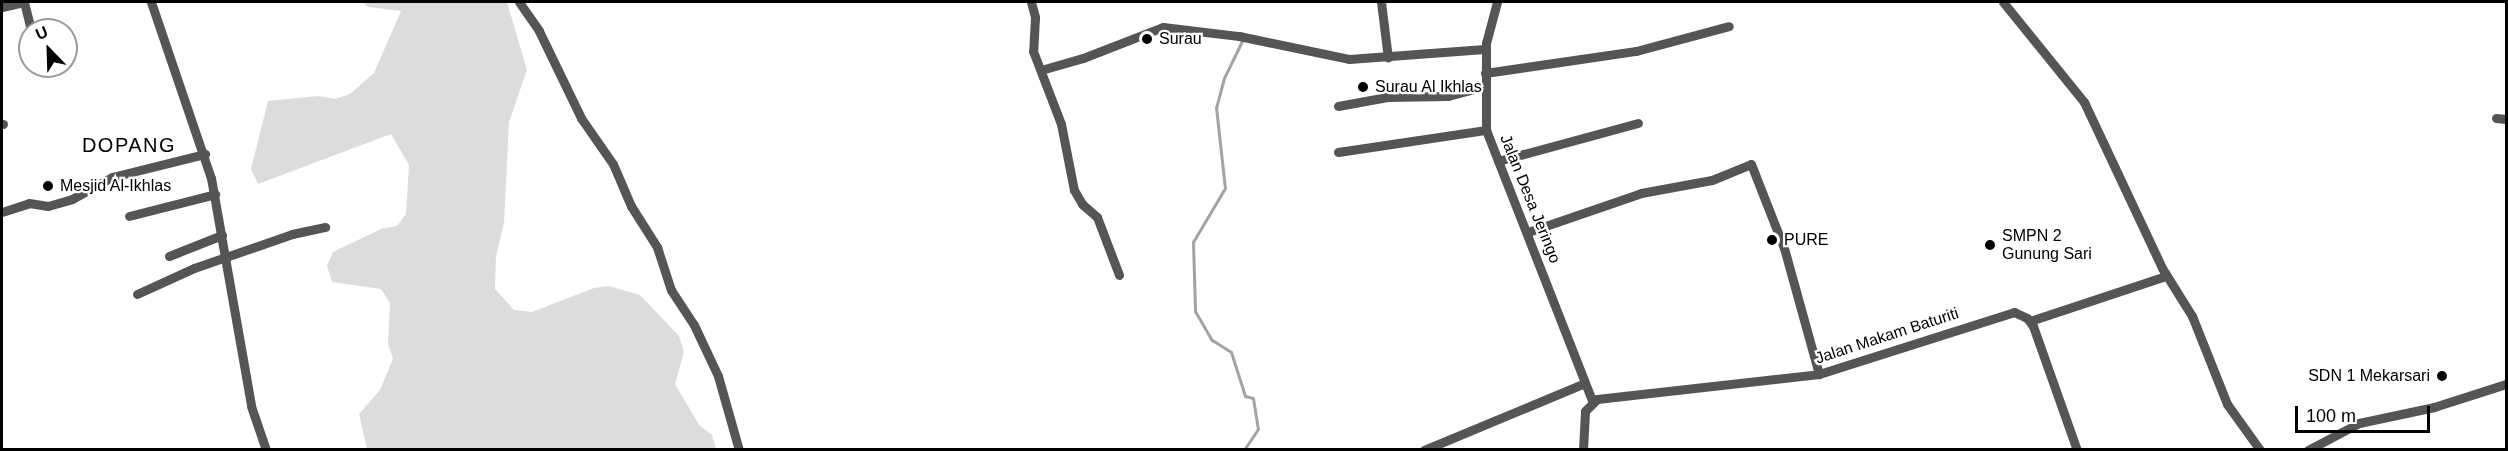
<!DOCTYPE html>
<style>
body{margin:0}
#map{position:relative;width:2508px;height:451px;overflow:hidden;background:#fff;font-family:Arial,sans-serif}
div>[style]{position:absolute}
.green>*{inset:0;background:#dcdcdc}
.stream>*{height:3px;margin:-1.5px;padding:0 1.5px;transform-origin:1.5px;border-radius:1.5px;background:#a3a3a3}
.minor>*{height:9px;margin:-4.5px;padding:0 4.5px;transform-origin:4.5px;border-radius:4.5px;background:#555}
.dots>*{width:16px;height:16px;translate:-50% -50%;box-sizing:border-box;border:3px solid #fff;border-radius:50%}
span{translate:-50% -50%;white-space:nowrap;text-align:center;line-height:1.15;-webkit-text-stroke:4.5px #fff;paint-order:stroke}
.poi-label{font-size:16px;color:#000}
.left{translate:0 -50%;text-align:left}
.right{translate:-100% -50%;text-align:right}
.street-label{font-size:16px;color:#000}
.quarter-label{font-size:20px;color:#000;letter-spacing:1.5px}
.frame{position:absolute;inset:0;border:3px solid #000;pointer-events:none}
.north{position:absolute;left:18px;top:18px;width:60px;height:60px;box-sizing:border-box;background:#fff;border:2px solid #999;border-radius:50%;rotate:337deg;font-size:16px;font-weight:700;line-height:24px;text-align:center;color:#000}
.north::after{content:'';display:block;margin:auto;width:21px;height:27px;background:#000;clip-path:polygon(50% 0,100% 100%,50% 72%,0 100%)}
.scale{position:absolute;left:2295px;top:406px;width:135px;height:27px;box-sizing:border-box;border:3px solid #000;border-top:0;padding-left:8px;font-size:18px;line-height:21px;white-space:nowrap;color:#000;-webkit-text-stroke:4px #fff;paint-order:stroke}
</style>
<div id="map">
<div class="green">
<i style="clip-path:polygon(362px 2px,507px 2px,527px 70px,509px 122px,504px 223px,496px 256px,495px 289px,514px 310px,532px 312px,594px 288px,609px 286px,640px 295px,679px 336px,684px 352px,675px 384px,699px 425px,712px 435px,716px 449px,367px 449px,359px 414px,380px 390px,393px 359px,388px 344px,390px 303px,381px 289px,332px 282px,327px 266px,333px 252px,381px 229px,397px 226px,406px 214px,409px 165px,391px 134px,258px 184px,251px 169px,268px 101px,318px 96px,335px 99px,350px 94px,374px 73px,401px 11px,368px 7px)"></i>
</div>
<div class="stream">
<i style="left:1242px;top:41px;width:41px;rotate:115.9deg"></i>
<i style="left:1224px;top:78px;width:30px;rotate:105deg"></i>
<i style="left:1216px;top:107px;width:81px;rotate:83.7deg"></i>
<i style="left:1225px;top:188px;width:63px;rotate:120.7deg"></i>
<i style="left:1193px;top:242px;width:69px;rotate:88.3deg"></i>
<i style="left:1195px;top:311px;width:34px;rotate:60deg"></i>
<i style="left:1212px;top:340px;width:22px;rotate:32deg"></i>
<i style="left:1231px;top:352px;width:46px;rotate:72.3deg"></i>
<i style="left:1245px;top:396px;width:8px;rotate:14deg"></i>
<i style="left:1253px;top:398px;width:31px;rotate:81deg"></i>
<i style="left:1258px;top:429px;width:25px;rotate:124deg"></i>
<i style="left:2503px;top:450px;width:4px;rotate:-34deg"></i>
</div>
<div class="minor">
<i style="left:24px;top:2px;width:29px;rotate:76deg"></i>
<i style="left:151px;top:2px;width:186px;rotate:71.2deg"></i>
<i style="left:211px;top:178px;width:231px;rotate:80deg"></i>
<i style="left:251px;top:406px;width:46px;rotate:71.2deg"></i>
<i style="left:519px;top:2px;width:35px;rotate:55deg"></i>
<i style="left:539px;top:31px;width:97px;rotate:64.2deg"></i>
<i style="left:581px;top:118px;width:56px;rotate:55.2deg"></i>
<i style="left:613px;top:164px;width:46px;rotate:66.8deg"></i>
<i style="left:631px;top:206px;width:49px;rotate:57.6deg"></i>
<i style="left:657px;top:247px;width:45px;rotate:72deg"></i>
<i style="left:671px;top:290px;width:42px;rotate:56.7deg"></i>
<i style="left:694px;top:325px;width:56px;rotate:64.8deg"></i>
<i style="left:718px;top:376px;width:77px;rotate:74.2deg"></i>
<i style="left:1031px;top:2px;width:16px;rotate:75deg"></i>
<i style="left:1035px;top:17px;width:34px;rotate:93deg"></i>
<i style="left:1033px;top:51px;width:78px;rotate:69deg"></i>
<i style="left:1061px;top:124px;width:67px;rotate:78.9deg"></i>
<i style="left:1074px;top:190px;width:16px;rotate:60deg"></i>
<i style="left:1082px;top:204px;width:20px;rotate:41deg"></i>
<i style="left:1097px;top:217px;width:62px;rotate:69.2deg"></i>
<i style="left:1381px;top:2px;width:56px;rotate:82.9deg"></i>
<i style="left:1497px;top:2px;width:42px;rotate:105deg"></i>
<i style="left:1486px;top:43px;width:87px;rotate:90deg"></i>
<i style="left:1486px;top:130px;width:291px;rotate:68.6deg"></i>
<i style="left:2003px;top:2px;width:129px;rotate:51deg"></i>
<i style="left:2084px;top:102px;width:183px;rotate:64.8deg"></i>
<i style="left:2162px;top:268px;width:57px;rotate:58deg"></i>
<i style="left:2192px;top:316px;width:95px;rotate:68.3deg"></i>
<i style="left:2227px;top:404px;width:57px;rotate:54.3deg"></i>
<i style="left:2px;top:7px;width:22px;rotate:-13deg"></i>
<i style="left:1041px;top:70px;width:44px;rotate:-15.9deg"></i>
<i style="left:1083px;top:58px;width:86px;rotate:-21.2deg"></i>
<i style="left:1163px;top:27px;width:77px;rotate:6.8deg"></i>
<i style="left:1239px;top:36px;width:112px;rotate:11.8deg"></i>
<i style="left:1349px;top:59px;width:136px;rotate:-4.2deg"></i>
<i style="left:1485px;top:73px;width:153px;rotate:-8.3deg"></i>
<i style="left:1636px;top:51px;width:96px;rotate:-15deg"></i>
<i style="left:1338px;top:106px;width:50px;rotate:-10.4deg"></i>
<i style="left:1387px;top:97px;width:61px;rotate:-0.9deg"></i>
<i style="left:1448px;top:96px;width:39px;rotate:-15deg"></i>
<i style="left:2496px;top:118px;width:10px;rotate:6deg"></i>
<i style="left:2px;top:124px;width:1px"></i>
<i style="left:1338px;top:152px;width:150px;rotate:-8.5deg"></i>
<i style="left:1498px;top:161px;width:145px;rotate:-15.2deg"></i>
<i style="left:2px;top:212px;width:28px;rotate:-18deg"></i>
<i style="left:29px;top:203px;width:19px;rotate:9deg"></i>
<i style="left:48px;top:206px;width:25px;rotate:-16deg"></i>
<i style="left:72px;top:199px;width:46px;rotate:-28.8deg"></i>
<i style="left:112px;top:177px;width:96px;rotate:-13.9deg"></i>
<i style="left:129px;top:216px;width:89px;rotate:-14.3deg"></i>
<i style="left:1528px;top:232px;width:120px;rotate:-19deg"></i>
<i style="left:1641px;top:193px;width:72px;rotate:-10.4deg"></i>
<i style="left:1712px;top:180px;width:42px;rotate:-22.3deg"></i>
<i style="left:1751px;top:164px;width:90px;rotate:68.6deg"></i>
<i style="left:1784px;top:248px;width:131px;rotate:74.5deg"></i>
<i style="left:169px;top:256px;width:57px;rotate:-21.6deg"></i>
<i style="left:137px;top:294px;width:63px;rotate:-24.5deg"></i>
<i style="left:194px;top:268px;width:104px;rotate:-19.1deg"></i>
<i style="left:292px;top:234px;width:34px;rotate:-12deg"></i>
<i style="left:2030px;top:321px;width:143px;rotate:-18.3deg"></i>
<i style="left:1424px;top:450px;width:174px;rotate:-22.6deg"></i>
<i style="left:1583px;top:450px;width:39px;rotate:-87deg"></i>
<i style="left:1585px;top:411px;width:17px;rotate:-45deg"></i>
<i style="left:1597px;top:399px;width:223px;rotate:-6.4deg"></i>
<i style="left:1819px;top:374px;width:205px;rotate:-17.6deg"></i>
<i style="left:2014px;top:312px;width:14px;rotate:25deg"></i>
<i style="left:2027px;top:318px;width:10px;rotate:53deg"></i>
<i style="left:2033px;top:326px;width:132px;rotate:70.5deg"></i>
<i style="left:2308px;top:450px;width:58px;rotate:-27.9deg"></i>
<i style="left:2359px;top:423px;width:77px;rotate:-12deg"></i>
<i style="left:2434px;top:407px;width:76px;rotate:-17.7deg"></i>
</div>
<div class="dots">
<i style="left:1147px;top:39px;background:#000"></i>
<i style="left:1363px;top:87px;background:#000"></i>
<i style="left:48px;top:186px;background:#000"></i>
<i style="left:1772px;top:240px;background:#000"></i>
<i style="left:1990px;top:245px;background:#000"></i>
<i style="left:2442px;top:376px;background:#000"></i>
</div>
<div class="poi-label">
<span class="left" style="left:1159px;top:39px">Surau</span>
<span class="left" style="left:1375px;top:87px">Surau Al Ikhlas</span>
<span class="left" style="left:60px;top:186px">Mesjid Al-Ikhlas</span>
<span class="left" style="left:2002px;top:245px">SMPN 2<br>Gunung Sari</span>
<span class="left" style="left:1784px;top:240px">PURE</span>
<span class="right" style="left:2430px;top:376px">SDN 1 Mekarsari</span>
</div>
<div class="street-label">
<span style="left:1530px;top:199px;rotate:68deg">Jalan Desa Jeringo</span>
<span style="left:1887px;top:336px;rotate:-18deg">Jalan Makam Baturiti</span>
</div>
<div class="quarter-label">
<span style="left:129px;top:145px">DOPANG</span>
</div>
<div class="frame"></div>
<div class="north">U</div>
<div class="scale">100 m</div>
</div>
